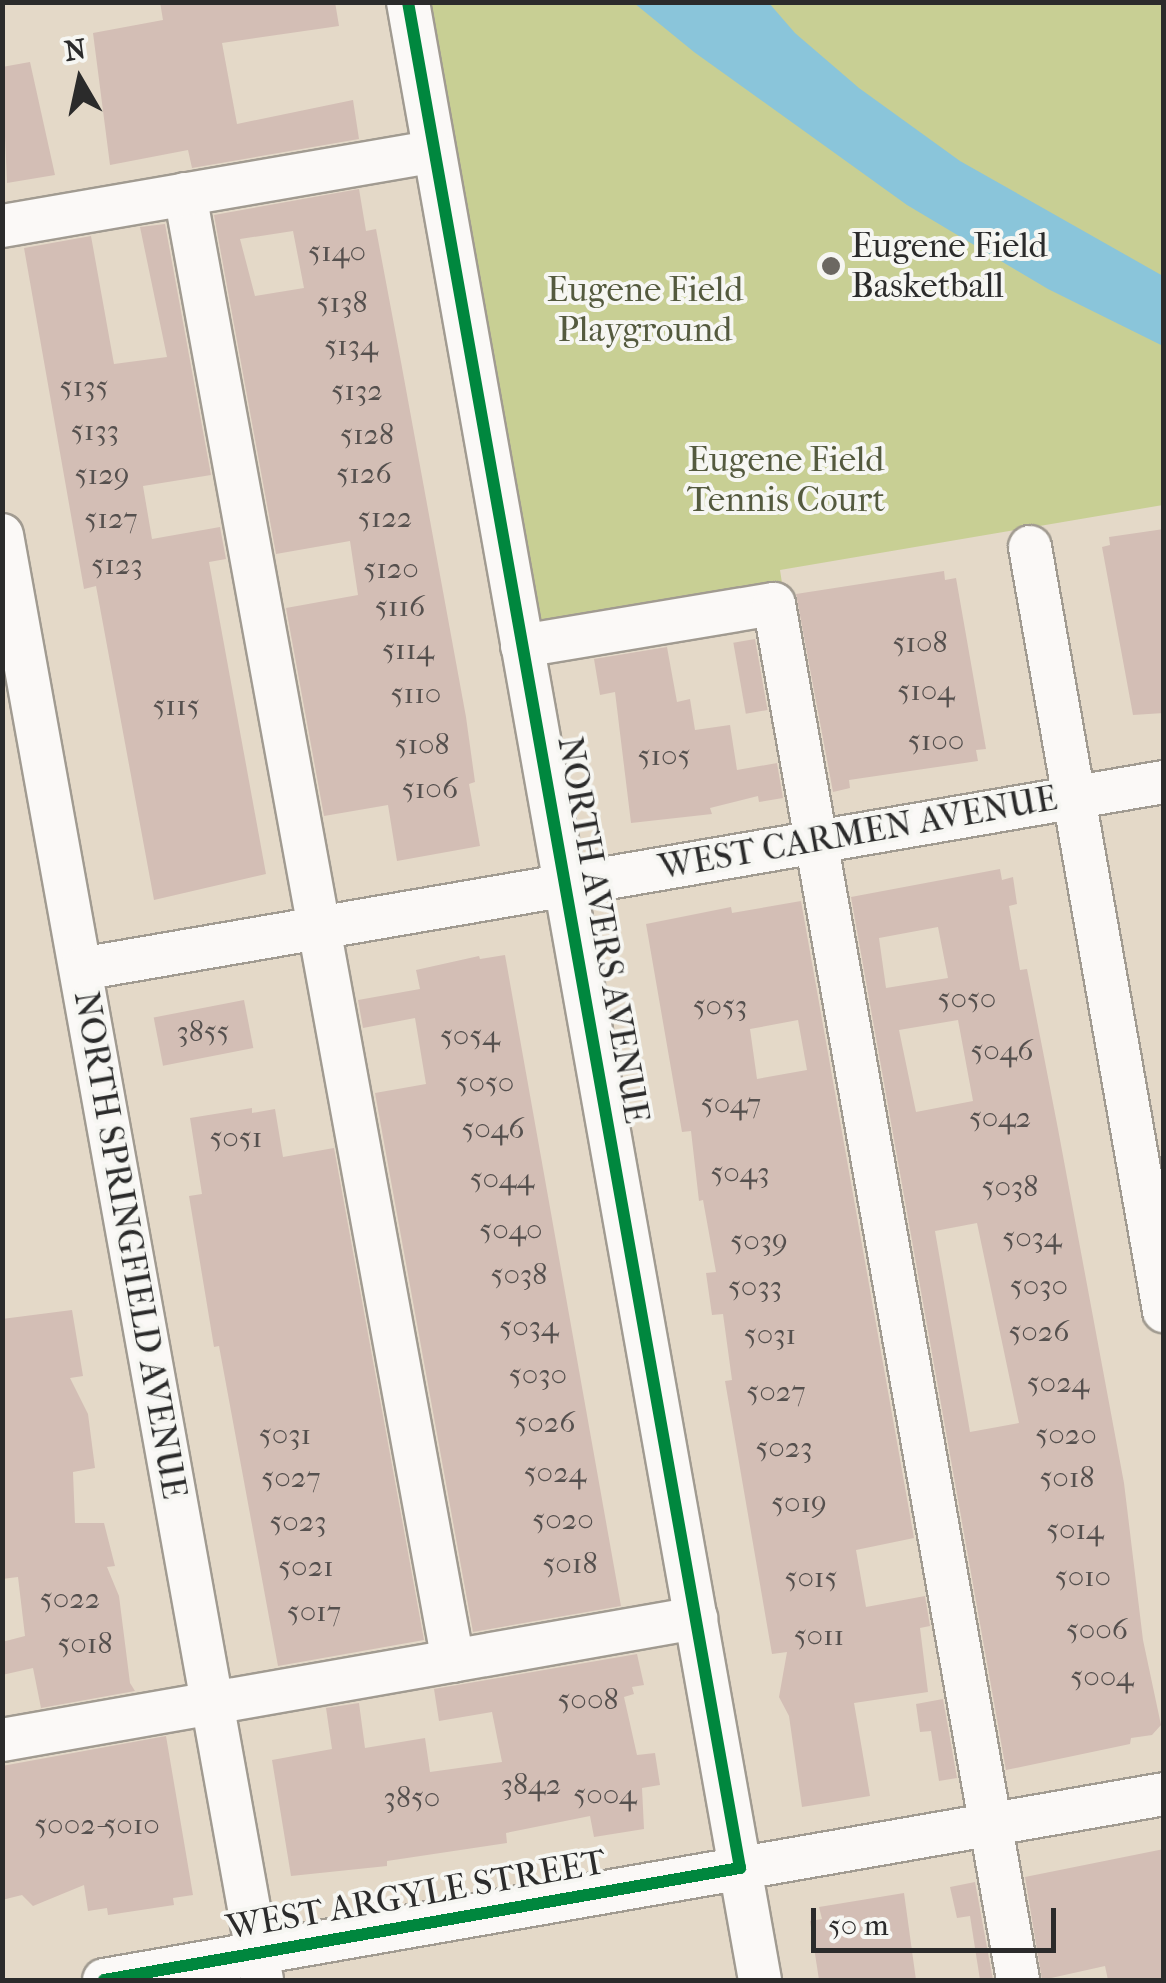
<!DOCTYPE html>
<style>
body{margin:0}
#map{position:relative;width:1166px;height:1983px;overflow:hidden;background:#e4d9c8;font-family:"IM FELL French Canon",serif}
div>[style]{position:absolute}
.green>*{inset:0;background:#c8cf94}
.water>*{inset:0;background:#8ac5da}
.building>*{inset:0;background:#d3beb5;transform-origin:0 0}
.roads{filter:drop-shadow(2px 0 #a19b91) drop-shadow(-2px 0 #a19b91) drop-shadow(0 2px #a19b91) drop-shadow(0 -2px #a19b91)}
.minor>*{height:42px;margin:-21px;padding:0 21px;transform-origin:21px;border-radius:21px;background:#fbf9f7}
.cycleway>*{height:12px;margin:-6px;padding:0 6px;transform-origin:6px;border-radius:6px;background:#00873e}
.dots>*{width:28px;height:28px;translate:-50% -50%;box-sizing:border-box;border:5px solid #f6f6f2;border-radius:50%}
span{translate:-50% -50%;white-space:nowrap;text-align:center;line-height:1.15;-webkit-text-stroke:8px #f6f6f2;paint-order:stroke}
.number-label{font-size:30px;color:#55504e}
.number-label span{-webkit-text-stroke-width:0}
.poi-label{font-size:35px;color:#2b2b2b}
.left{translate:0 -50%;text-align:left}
.park-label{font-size:35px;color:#545a3e}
.street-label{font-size:35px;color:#2b2b2b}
.frame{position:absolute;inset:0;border:5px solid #2b2b2b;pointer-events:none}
.north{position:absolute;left:30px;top:30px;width:100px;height:100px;-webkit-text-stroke:8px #f6f6f2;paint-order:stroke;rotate:351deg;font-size:28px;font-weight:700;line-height:40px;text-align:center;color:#2b2b2b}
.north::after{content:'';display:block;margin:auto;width:35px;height:45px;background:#2b2b2b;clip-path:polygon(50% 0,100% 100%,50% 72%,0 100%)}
.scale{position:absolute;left:811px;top:1908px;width:245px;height:45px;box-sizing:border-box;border:5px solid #2b2b2b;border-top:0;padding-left:12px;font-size:30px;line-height:35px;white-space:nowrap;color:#2b2b2b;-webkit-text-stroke:8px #f6f6f2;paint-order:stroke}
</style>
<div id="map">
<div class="green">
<i style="clip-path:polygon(428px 3px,1163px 3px,1163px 505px,780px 570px,782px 583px,542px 624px)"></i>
</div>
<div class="water">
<i style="clip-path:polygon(634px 3px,769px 3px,795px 33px,859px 88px,960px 161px,1163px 276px,1163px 346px,1048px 289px,907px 205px,694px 52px)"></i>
</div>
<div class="building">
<i style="clip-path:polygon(160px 2px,335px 2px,339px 26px,222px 43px,237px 124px,353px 100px,359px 139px,192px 168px,188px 150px,110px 165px,93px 33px,163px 20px)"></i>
<i style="clip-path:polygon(30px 62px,55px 175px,7px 183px,2px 67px)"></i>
<i style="clip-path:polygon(evenodd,359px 189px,366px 231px,376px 229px,401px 362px,466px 717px,475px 782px,469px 784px,480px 846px,397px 861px,388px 805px,324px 816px,286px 608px,358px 595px,350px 541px,276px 554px,214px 215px,359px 189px,293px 231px,304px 288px,255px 296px,240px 239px,293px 231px)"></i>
<i style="clip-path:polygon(165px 224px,211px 475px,143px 486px,152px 539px,220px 527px,226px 559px,209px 562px,266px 874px,154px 900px,96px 586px,84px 589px,24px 248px,91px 236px,114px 364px,167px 357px,140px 227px)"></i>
<i style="clip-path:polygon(1164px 529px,1164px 713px,1133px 715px,1102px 547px,1110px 545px,1109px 537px)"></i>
<i style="clip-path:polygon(944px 571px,945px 580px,956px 578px,986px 749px,976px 750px,978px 761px,849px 780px,850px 788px,833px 792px,796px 594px)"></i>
<i style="left:755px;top:639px;width:72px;height:22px;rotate:80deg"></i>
<i style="clip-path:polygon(667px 647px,677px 702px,690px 699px,695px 730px,730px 725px,737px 770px,777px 763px,783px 798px,759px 802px,758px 796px,710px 808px,712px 814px,631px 823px,615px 692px,600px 695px,594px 659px)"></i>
<i style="clip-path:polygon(evenodd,1000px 869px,1002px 880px,1013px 877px,1017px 904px,1009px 906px,1020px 970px,1027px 969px,1058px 1129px,1124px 1483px,1143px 1640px,1161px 1725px,1152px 1735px,1131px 1738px,1130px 1744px,1006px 1770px,851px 897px,1000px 869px,938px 927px,948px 978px,886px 988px,879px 938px,938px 927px,1000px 869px,958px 1020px,973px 1101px,916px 1112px,899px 1030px,958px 1020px,1000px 869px,977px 1223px,1019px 1423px,970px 1432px,935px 1231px,977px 1223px)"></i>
<i style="clip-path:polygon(evenodd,801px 901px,914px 1538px,856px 1550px,866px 1607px,925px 1596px,930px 1626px,920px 1628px,928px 1692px,854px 1703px,870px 1796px,802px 1807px,789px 1716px,779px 1697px,787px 1652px,772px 1654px,725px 1381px,732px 1380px,723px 1314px,712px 1315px,706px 1273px,716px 1272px,703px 1200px,699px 1201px,691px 1131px,682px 1132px,646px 924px,731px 907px,732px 913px,801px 901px,798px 1020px,807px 1070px,757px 1079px,750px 1029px,798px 1020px)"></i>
<i style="clip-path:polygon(505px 955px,621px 1606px,473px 1632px,375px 1093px,426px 1084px,415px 1018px,363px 1028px,358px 1000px,420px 989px,416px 970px,479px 956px,480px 959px)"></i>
<i style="left:244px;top:1000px;width:49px;height:92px;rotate:79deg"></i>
<i style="clip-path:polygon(252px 1108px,252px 1113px,275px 1109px,283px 1157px,334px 1148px,424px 1640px,278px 1666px,219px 1346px,214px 1347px,189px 1196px,202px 1194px,190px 1118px)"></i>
<i style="clip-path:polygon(72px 1310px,83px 1376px,70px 1378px,88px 1414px,95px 1468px,73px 1472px,75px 1523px,104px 1523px,115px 1566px,107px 1567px,119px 1596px,130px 1683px,135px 1691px,41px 1708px,33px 1668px,2px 1675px,2px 1642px,25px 1636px,18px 1577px,2px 1579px,2px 1319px)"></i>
<i style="clip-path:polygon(637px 1654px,644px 1685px,632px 1687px,634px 1694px,624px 1697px,637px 1755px,655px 1753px,660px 1785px,642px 1788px,644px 1829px,594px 1837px,590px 1816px,506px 1833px,507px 1843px,387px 1861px,387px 1866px,291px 1876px,272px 1760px,332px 1749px,326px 1708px,359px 1703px,365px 1748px,425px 1738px,430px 1772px,502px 1762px,492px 1712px,439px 1721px,434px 1689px)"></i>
<i style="clip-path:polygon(943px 1699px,957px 1778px,939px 1781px,931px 1731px,920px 1732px,916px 1704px)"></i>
<i style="clip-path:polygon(166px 1736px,193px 1895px,173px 1898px,174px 1905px,108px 1915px,107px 1908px,88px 1911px,84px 1885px,33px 1906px,22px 1895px,2px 1900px,2px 1766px)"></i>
<i style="clip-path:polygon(1164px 1849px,1164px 1980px,1108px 1980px,1105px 1966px,1042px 1980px,1025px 1877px)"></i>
<i style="clip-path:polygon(975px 1882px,993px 1980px,980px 1980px,970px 1916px,957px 1918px,950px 1887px)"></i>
<i style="clip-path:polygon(904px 1893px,916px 1980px,819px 1980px,810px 1921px,822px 1919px,819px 1907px)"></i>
</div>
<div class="roads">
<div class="minor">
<i style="left:408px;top:2px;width:2009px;rotate:79.91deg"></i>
<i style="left:185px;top:194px;width:1491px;rotate:79.65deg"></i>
<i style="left:2px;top:226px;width:438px;rotate:-9.8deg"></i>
<i style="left:2px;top:535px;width:1468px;rotate:79.8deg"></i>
<i style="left:1030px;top:547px;width:776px;rotate:80.05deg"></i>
<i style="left:522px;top:646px;width:255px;rotate:-9.5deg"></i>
<i style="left:774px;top:604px;width:1397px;rotate:79.94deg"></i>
<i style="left:81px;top:969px;width:1099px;rotate:-9.8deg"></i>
<i style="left:2px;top:1740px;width:705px;rotate:-9.97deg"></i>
<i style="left:104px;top:1980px;width:1076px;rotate:-9.95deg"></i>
</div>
</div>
<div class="cycleway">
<i style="left:104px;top:1980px;width:646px;rotate:-9.99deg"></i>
<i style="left:740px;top:1868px;width:1895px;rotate:-100.09deg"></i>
</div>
<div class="dots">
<i style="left:831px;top:266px;background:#6c6862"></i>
</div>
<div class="number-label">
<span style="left:337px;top:252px">5140</span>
<span style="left:342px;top:303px">5138</span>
<span style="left:351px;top:346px">5134</span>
<span style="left:84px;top:387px">5135</span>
<span style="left:357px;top:391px">5132</span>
<span style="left:95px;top:431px">5133</span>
<span style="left:367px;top:435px">5128</span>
<span style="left:364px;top:474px">5126</span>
<span style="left:102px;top:475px">5129</span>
<span style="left:385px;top:518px">5122</span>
<span style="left:111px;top:519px">5127</span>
<span style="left:117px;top:565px">5123</span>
<span style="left:391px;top:569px">5120</span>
<span style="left:400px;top:607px">5116</span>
<span style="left:920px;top:643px">5108</span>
<span style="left:408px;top:650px">5114</span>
<span style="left:926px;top:691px">5104</span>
<span style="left:416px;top:694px">5110</span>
<span style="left:176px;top:706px">5115</span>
<span style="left:936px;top:741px">5100</span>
<span style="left:422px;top:745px">5108</span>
<span style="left:664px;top:756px">5105</span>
<span style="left:430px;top:789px">5106</span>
<span style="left:967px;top:999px">5050</span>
<span style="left:720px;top:1006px">5053</span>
<span style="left:203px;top:1032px">3855</span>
<span style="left:470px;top:1036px">5054</span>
<span style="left:1002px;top:1051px">5046</span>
<span style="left:485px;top:1083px">5050</span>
<span style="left:731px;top:1104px">5047</span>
<span style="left:1000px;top:1118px">5042</span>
<span style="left:493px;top:1129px">5046</span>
<span style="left:236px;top:1138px">5051</span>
<span style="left:740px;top:1173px">5043</span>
<span style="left:502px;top:1179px">5044</span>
<span style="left:1010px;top:1187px">5038</span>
<span style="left:511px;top:1230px">5040</span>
<span style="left:1032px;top:1238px">5034</span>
<span style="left:759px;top:1241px">5039</span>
<span style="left:519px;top:1275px">5038</span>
<span style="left:1039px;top:1286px">5030</span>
<span style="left:755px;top:1287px">5033</span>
<span style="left:529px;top:1327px">5034</span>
<span style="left:1039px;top:1332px">5026</span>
<span style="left:770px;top:1335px">5031</span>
<span style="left:538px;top:1375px">5030</span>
<span style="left:1058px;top:1383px">5024</span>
<span style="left:776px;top:1392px">5027</span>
<span style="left:545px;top:1423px">5026</span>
<span style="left:285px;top:1435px">5031</span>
<span style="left:1066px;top:1435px">5020</span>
<span style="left:784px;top:1448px">5023</span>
<span style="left:555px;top:1473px">5024</span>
<span style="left:291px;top:1478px">5027</span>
<span style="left:1067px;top:1478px">5018</span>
<span style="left:799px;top:1503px">5019</span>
<span style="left:563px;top:1520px">5020</span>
<span style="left:298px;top:1522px">5023</span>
<span style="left:1075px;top:1530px">5014</span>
<span style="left:570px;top:1564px">5018</span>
<span style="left:306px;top:1567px">5021</span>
<span style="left:1083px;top:1577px">5010</span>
<span style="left:811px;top:1578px">5015</span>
<span style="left:70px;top:1599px">5022</span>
<span style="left:314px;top:1612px">5017</span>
<span style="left:1097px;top:1630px">5006</span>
<span style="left:819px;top:1636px">5011</span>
<span style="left:85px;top:1644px">5018</span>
<span style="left:1102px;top:1677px">5004</span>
<span style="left:588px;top:1700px">5008</span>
<span style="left:531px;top:1785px">3842</span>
<span style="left:605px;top:1795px">5004</span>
<span style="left:412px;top:1798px">3850</span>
<span style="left:97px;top:1825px">5002-5010</span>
</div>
<div class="poi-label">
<span class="left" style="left:851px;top:266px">Eugene Field<br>Basketball</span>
</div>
<div class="park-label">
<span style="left:645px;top:310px">Eugene Field<br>Playground</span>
<span style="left:786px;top:480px">Eugene Field<br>Tennis Court</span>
</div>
<div class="street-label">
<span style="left:858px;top:833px;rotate:-10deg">WEST CARMEN AVENUE</span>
<span style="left:603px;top:930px;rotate:80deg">NORTH AVERS AVENUE</span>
<span style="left:130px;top:1245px;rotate:80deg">NORTH SPRINGFIELD AVENUE</span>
<span style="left:416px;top:1895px;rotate:-10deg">WEST ARGYLE STREET</span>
</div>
<div class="frame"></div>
<div class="north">N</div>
<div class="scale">50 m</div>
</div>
